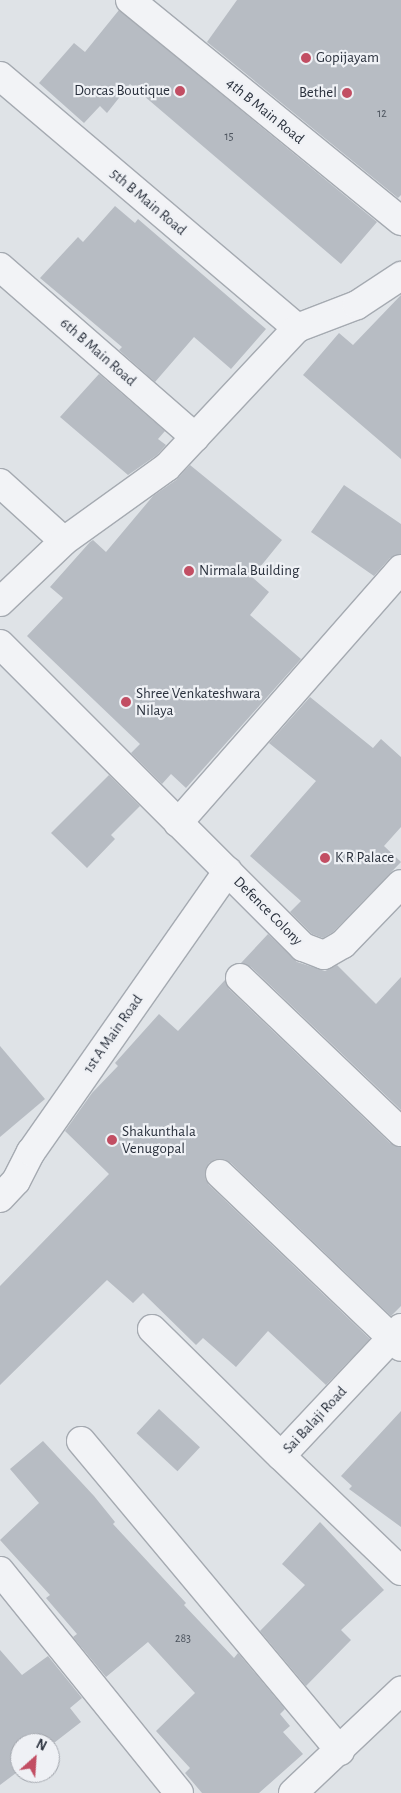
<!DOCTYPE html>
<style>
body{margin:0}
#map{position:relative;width:401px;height:1793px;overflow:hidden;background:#dfe3e7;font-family:"Alegreya Sans",sans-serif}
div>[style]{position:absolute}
.building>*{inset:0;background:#b7bcc3;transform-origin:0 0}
.roads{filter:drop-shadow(1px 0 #a5aab1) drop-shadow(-1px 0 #a5aab1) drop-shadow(0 1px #a5aab1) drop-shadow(0 -1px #a5aab1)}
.minor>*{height:28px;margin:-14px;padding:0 14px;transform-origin:14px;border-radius:14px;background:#f2f3f6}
.dots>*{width:14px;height:14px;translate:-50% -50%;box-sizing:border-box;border:2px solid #eff1f5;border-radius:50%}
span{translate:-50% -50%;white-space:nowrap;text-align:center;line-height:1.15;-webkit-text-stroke:4.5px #eff1f5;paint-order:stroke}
.number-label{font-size:12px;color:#4d545e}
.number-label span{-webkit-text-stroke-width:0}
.poi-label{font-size:15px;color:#2a313d}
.left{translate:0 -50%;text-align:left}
.right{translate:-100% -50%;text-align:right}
.street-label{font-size:15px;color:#2a313d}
.north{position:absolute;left:10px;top:1733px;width:50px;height:50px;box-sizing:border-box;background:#eff1f5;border:1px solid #a0a4ab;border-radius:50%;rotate:26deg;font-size:14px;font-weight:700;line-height:20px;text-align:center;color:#2a313d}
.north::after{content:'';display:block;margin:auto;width:18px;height:22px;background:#c24e63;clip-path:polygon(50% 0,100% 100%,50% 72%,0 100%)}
</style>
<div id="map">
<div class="building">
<i style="clip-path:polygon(237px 0,401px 0,401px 195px,398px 198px,207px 42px)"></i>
<i style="clip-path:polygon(119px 10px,377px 222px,341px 264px,130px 84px,107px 113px,100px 106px,84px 123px,39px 83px,74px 43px,85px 52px)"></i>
<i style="clip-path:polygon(115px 206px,135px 223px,138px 219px,266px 329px,231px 369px,194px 337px,155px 382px,119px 350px,122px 347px,40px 278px,78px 237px,83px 242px)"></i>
<i style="clip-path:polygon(401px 295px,401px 459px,303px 375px,339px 333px,353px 345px)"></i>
<i style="clip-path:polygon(99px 374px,165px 431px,158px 439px,166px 445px,157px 455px,128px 475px,60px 417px)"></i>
<i style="clip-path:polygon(190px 465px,282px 540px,252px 577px,269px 592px,250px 615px,301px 659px,186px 788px,171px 774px,162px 784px,131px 753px,140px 744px,27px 636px,63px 598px,50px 587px,90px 542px,93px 540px,106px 552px,153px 496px,176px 480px)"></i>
<i style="clip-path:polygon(344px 485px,401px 524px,401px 554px,390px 558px,374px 576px,311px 532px)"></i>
<i style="clip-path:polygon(310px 697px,373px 748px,381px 739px,401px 757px,401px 827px,384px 846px,401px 862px,333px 932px,323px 938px,312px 934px,290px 912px,301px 901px,250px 856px,316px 781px,269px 743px)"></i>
<i style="clip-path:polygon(109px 775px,140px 806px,111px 835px,115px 839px,87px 868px,51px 833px)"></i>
<i style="clip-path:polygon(268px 934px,297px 962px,325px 971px,337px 965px,376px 1004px,401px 977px,401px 1110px,251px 967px,241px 963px)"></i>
<i style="clip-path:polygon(225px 980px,229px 989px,390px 1143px,401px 1147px,401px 1306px,391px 1316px,231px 1163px,224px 1159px,216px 1159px,209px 1163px,205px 1170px,205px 1178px,209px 1185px,370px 1339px,326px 1385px,268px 1331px,236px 1367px,203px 1338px,196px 1345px,143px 1293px,133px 1303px,107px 1280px,0 1385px,0 1286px,109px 1174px,65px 1131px,92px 1093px,118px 1066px,115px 1063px,159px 1014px,178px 1031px)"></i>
<i style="clip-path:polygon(0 1046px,45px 1099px,0 1137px)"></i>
<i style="left:159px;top:1409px;width:56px;height:33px;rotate:43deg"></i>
<i style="clip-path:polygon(401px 1411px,401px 1527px,349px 1489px,352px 1486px,341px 1476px)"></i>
<i style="clip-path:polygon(43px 1441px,94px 1496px,115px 1522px,113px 1524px,186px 1603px,184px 1605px,234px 1658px,238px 1653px,285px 1709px,280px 1714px,290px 1726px,283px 1732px,303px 1754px,259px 1793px,202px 1793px,185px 1773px,190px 1768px,156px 1731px,195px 1693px,148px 1642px,106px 1677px,73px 1637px,77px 1634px,46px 1598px,50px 1595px,0 1540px,39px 1503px,10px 1469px)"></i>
<i style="clip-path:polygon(320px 1522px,384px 1590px,341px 1630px,351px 1640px,306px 1686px,260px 1631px,305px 1585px,282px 1564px)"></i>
<i style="clip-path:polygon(0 1650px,22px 1675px,48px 1656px,82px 1698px,70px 1708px,81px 1722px,50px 1746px,50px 1743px,20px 1743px,20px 1770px,0 1785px)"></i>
</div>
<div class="roads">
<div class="minor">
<i style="left:130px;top:0;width:350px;rotate:39.2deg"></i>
<i style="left:0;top:76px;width:390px;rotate:40.3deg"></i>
<i style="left:0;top:267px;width:259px;rotate:41.1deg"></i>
<i style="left:0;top:483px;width:86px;rotate:42.2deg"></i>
<i style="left:0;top:602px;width:88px;rotate:-43.6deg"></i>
<i style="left:64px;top:541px;width:127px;rotate:-35.7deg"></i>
<i style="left:167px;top:467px;width:190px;rotate:-46.9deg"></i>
<i style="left:297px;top:328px;width:64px;rotate:-21deg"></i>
<i style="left:357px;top:305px;width:53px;rotate:-33.4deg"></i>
<i style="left:0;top:644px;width:429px;rotate:45deg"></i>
<i style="left:303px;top:947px;width:22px;rotate:21deg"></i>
<i style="left:324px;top:955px;width:22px;rotate:-30deg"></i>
<i style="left:343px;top:944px;width:83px;rotate:-46deg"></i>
<i style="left:178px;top:823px;width:338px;rotate:-48.7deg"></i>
<i style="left:240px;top:978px;width:223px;rotate:43.7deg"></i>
<i style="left:220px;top:1174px;width:250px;rotate:43.7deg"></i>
<i style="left:0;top:1198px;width:23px;rotate:-47deg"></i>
<i style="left:16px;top:1181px;width:33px;rotate:-63deg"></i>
<i style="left:31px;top:1152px;width:343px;rotate:-55deg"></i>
<i style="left:401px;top:1328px;width:175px;rotate:133.2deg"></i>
<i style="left:281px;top:1456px;width:166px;rotate:43.8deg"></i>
<i style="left:152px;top:1329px;width:181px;rotate:44.6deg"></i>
<i style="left:81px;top:1441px;width:404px;rotate:50.1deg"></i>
<i style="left:0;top:1571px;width:285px;rotate:51.1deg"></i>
<i style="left:293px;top:1793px;width:149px;rotate:-43.4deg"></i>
</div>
</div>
<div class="dots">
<i style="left:306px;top:58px;background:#c24e63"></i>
<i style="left:180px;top:91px;background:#c24e63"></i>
<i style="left:347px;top:93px;background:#c24e63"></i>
<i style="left:189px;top:571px;background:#c24e63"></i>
<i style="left:126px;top:702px;background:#c24e63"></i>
<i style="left:325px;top:858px;background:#c24e63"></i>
<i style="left:112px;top:1140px;background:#c24e63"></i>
</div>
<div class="number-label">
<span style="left:382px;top:114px">12</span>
<span style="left:229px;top:137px">15</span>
<span style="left:183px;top:1639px">283</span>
</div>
<div class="poi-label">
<span class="left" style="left:316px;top:58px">Gopijayam</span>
<span class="right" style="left:170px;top:91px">Dorcas Boutique</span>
<span class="right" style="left:337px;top:93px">Bethel</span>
<span class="left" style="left:199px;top:571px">Nirmala Building</span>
<span class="left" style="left:136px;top:702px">Shree Venkateshwara<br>Nilaya</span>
<span class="left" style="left:335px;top:858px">K R Palace</span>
<span class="left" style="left:122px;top:1140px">Shakunthala<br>Venugopal</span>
</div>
<div class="street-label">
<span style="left:265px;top:111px;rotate:39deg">4th B Main Road</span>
<span style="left:148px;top:202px;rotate:40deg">5th B Main Road</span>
<span style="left:98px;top:352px;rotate:41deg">6th B Main Road</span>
<span style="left:268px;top:911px;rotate:45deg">Defence Colony</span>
<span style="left:113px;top:1034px;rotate:-55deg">1st A Main Road</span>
<span style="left:315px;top:1420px;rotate:-47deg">Sai Balaji Road</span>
</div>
<div class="north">N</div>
</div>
